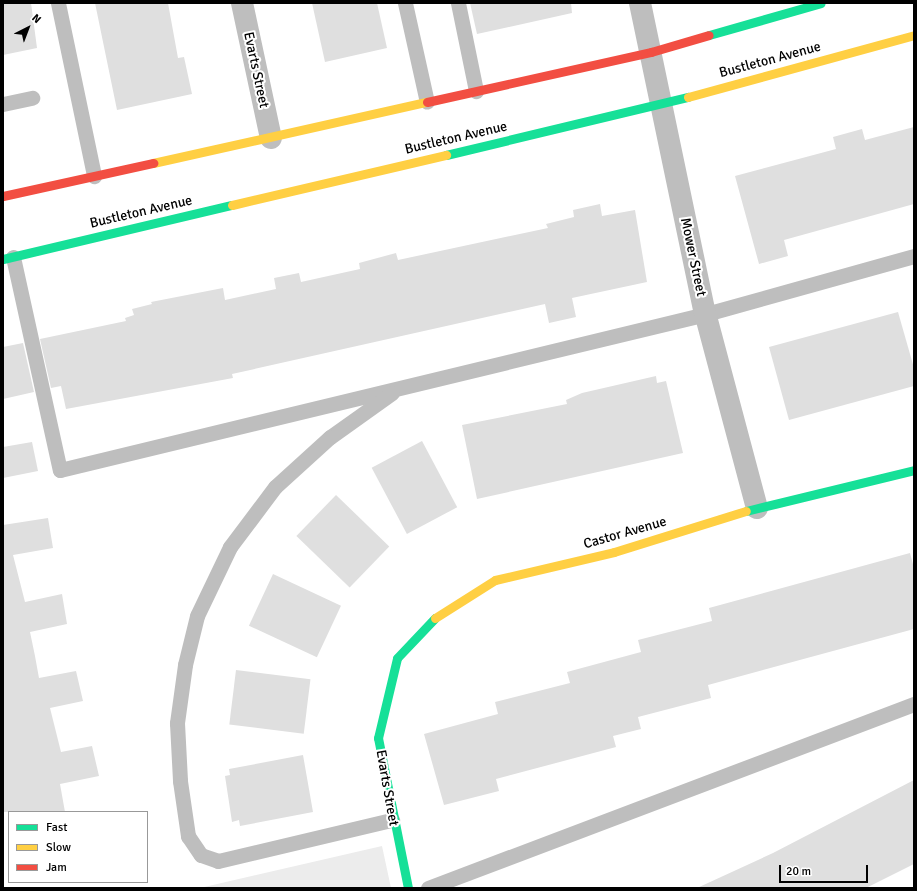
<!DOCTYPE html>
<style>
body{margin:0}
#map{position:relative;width:917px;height:891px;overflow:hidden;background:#fff;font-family:Signika,sans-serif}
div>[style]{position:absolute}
.green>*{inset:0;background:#ececec}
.building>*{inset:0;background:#dfdfdf;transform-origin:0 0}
.lane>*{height:15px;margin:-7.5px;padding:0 7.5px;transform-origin:7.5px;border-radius:7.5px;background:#bebebe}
.street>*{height:22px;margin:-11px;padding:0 11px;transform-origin:11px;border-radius:11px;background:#bebebe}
.fast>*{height:9px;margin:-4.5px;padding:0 4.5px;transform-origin:4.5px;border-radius:4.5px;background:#16e098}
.slow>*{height:9px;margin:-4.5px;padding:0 4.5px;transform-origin:4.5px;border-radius:4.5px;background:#ffcf43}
.jam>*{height:9px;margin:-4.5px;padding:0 4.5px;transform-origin:4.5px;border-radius:4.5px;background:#f24e42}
span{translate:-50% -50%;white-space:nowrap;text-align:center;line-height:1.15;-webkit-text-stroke:4px #fff;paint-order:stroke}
.street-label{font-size:14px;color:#000}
.frame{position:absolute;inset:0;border:4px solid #000;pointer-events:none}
.legend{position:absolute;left:8px;top:811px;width:140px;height:72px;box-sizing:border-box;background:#fff;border:1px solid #999;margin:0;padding:5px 7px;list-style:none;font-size:12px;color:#000}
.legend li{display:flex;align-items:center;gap:8px;height:20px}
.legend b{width:20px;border:1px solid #999}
.north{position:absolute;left:8px;top:8px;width:40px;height:40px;-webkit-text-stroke:3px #fff;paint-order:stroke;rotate:42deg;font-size:11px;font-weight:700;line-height:16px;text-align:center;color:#000}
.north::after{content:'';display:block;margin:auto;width:14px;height:18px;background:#000;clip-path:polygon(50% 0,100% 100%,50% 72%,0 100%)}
.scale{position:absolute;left:779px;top:865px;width:89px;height:18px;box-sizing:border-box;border:2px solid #000;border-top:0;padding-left:5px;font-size:12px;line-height:14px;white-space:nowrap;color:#000;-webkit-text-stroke:3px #fff;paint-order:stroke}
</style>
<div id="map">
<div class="green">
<i style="clip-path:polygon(382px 846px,391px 888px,200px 888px)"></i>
</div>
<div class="building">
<i style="clip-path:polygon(3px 3px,31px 3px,37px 48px,3px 55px)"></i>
<i style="clip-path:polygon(95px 3px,168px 3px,178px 58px,184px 57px,192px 94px,117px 110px)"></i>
<i style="clip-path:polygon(312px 3px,377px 3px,387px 48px,325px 62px)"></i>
<i style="clip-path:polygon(470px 3px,571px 3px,572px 13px,477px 34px)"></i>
<i style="clip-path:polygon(914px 127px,914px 204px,784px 240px,788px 256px,759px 264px,735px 176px,836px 149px,833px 137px,862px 129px,865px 140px)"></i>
<i style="clip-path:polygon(600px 204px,602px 216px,635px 210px,647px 282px,572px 298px,576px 317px,549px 323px,545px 304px,232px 374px,233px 378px,66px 409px,61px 386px,51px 388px,40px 339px,126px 321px,125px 318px,134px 315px,132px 309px,152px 304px,151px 302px,223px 288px,225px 300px,276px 289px,274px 278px,299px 273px,301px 282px,360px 269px,359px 263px,396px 253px,398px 260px,548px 228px,546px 224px,574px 217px,573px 210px)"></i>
<i style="clip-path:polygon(898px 312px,914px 368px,914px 386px,789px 420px,769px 347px)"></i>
<i style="clip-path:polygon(23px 343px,34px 392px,3px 399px,3px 347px)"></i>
<i style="clip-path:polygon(656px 376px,657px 383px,666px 381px,683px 453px,477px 499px,462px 425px,567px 404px,566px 400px,582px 393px)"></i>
<i style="left:422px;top:441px;width:75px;height:57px;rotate:62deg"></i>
<i style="clip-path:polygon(32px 442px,38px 471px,3px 478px,3px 447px)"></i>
<i style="left:336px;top:495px;width:74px;height:57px;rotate:44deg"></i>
<i style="clip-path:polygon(48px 518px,53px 548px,13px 555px,25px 602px,62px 594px,67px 624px,30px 632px,35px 656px,39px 678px,76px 671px,83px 701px,50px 708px,61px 752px,92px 746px,99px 776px,60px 784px,65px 812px,3px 812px,3px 525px)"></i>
<i style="clip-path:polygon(910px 553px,914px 568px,914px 629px,708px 685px,711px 698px,638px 717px,641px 729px,613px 736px,616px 747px,496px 779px,499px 791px,444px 805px,424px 734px,498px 714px,495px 702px,570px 683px,567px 672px,641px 652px,638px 640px,712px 621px,709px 608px)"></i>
<i style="left:273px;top:574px;width:75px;height:57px;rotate:25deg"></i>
<i style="left:236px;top:670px;width:75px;height:55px;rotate:7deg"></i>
<i style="clip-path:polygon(303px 755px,313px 812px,240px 826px,239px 820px,232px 822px,225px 776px,230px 775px,229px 769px)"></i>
<i style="clip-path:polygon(914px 780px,914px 864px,866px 888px,697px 888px,773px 853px)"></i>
</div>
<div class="lane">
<i style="left:58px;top:3px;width:177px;rotate:78.2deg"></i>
<i style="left:405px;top:3px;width:101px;rotate:77.5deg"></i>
<i style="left:458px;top:3px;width:90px;rotate:78.4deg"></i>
<i style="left:3px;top:104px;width:30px;rotate:-12deg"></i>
<i style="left:13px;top:257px;width:218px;rotate:77.6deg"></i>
<i style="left:60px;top:470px;width:665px;rotate:-13.58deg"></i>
<i style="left:706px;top:314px;width:216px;rotate:-15.6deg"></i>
<i style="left:392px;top:393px;width:76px;rotate:144.6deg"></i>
<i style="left:330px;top:437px;width:74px;rotate:137.7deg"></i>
<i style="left:275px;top:487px;width:75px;rotate:126.9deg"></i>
<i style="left:230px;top:547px;width:76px;rotate:115.6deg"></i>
<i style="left:197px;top:616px;width:50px;rotate:103.8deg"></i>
<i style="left:185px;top:665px;width:59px;rotate:97.9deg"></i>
<i style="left:177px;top:723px;width:58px;rotate:87deg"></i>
<i style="left:180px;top:781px;width:56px;rotate:81.7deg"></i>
<i style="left:188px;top:836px;width:23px;rotate:56deg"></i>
<i style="left:201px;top:855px;width:18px;rotate:19deg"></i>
<i style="left:218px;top:861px;width:179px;rotate:-13.3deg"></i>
<i style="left:428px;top:888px;width:520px;rotate:-20.74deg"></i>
</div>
<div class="street">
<i style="left:242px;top:3px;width:138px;rotate:77.9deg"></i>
<i style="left:640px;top:3px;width:313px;rotate:78.2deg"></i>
<i style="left:704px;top:309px;width:206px;rotate:75.1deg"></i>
</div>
<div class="fast">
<i style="left:709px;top:35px;width:116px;rotate:-15.9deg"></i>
<i style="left:446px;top:155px;width:249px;rotate:-13.5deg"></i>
<i style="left:3px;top:259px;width:235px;rotate:-13.3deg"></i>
<i style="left:746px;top:511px;width:173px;rotate:-13.7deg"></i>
<i style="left:408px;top:888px;width:153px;rotate:-101.3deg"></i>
<i style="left:378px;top:738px;width:82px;rotate:-76.6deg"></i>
<i style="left:397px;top:658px;width:55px;rotate:-46.5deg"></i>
</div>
<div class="slow">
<i style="left:688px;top:97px;width:234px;rotate:-15.3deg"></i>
<i style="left:153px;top:163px;width:281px;rotate:-12.6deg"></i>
<i style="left:232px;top:205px;width:220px;rotate:-13.2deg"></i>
<i style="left:435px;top:618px;width:71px;rotate:-32.3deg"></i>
<i style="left:495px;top:580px;width:122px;rotate:-13.2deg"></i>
<i style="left:614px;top:552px;width:138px;rotate:-17.3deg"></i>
</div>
<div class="jam">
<i style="left:427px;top:102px;width:230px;rotate:-12.6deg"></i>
<i style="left:651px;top:52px;width:60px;rotate:-16.3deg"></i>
<i style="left:3px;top:196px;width:154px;rotate:-12.4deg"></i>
</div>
<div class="street-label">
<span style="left:770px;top:60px;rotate:-15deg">Bustleton Avenue</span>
<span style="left:256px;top:70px;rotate:78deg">Evarts Street</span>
<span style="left:456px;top:138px;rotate:-13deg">Bustleton Avenue</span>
<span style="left:141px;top:212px;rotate:-13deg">Bustleton Avenue</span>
<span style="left:693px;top:257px;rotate:78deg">Mower Street</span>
<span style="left:625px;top:533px;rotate:-16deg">Castor Avenue</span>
<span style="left:387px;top:788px;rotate:80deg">Evarts Street</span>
</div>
<div class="frame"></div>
<ul class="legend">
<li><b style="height:5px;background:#16e098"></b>Fast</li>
<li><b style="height:5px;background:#ffcf43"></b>Slow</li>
<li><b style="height:5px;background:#f24e42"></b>Jam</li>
</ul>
<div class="north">N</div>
<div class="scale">20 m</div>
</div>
